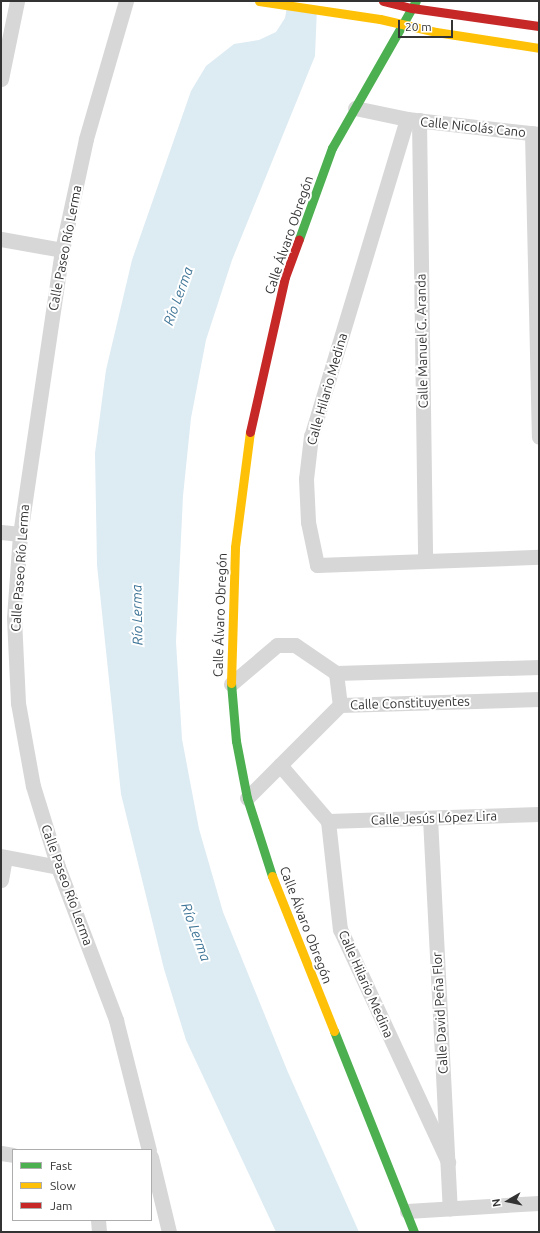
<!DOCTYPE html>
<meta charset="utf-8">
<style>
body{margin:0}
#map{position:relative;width:540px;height:1233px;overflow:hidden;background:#fff;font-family:Ubuntu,sans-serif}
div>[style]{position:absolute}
.water>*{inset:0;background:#ddebf3}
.street>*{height:15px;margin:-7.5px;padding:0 7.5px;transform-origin:7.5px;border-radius:7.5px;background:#d7d7d7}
.fast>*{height:9px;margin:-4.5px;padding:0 4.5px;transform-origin:4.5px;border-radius:4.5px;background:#4caf50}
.slow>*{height:9px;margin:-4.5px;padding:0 4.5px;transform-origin:4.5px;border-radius:4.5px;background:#ffc107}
.jam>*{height:9px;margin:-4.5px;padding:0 4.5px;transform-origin:4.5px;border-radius:4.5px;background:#c62828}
span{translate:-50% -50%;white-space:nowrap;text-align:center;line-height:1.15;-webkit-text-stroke:4px #fff;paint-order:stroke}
.street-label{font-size:13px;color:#333}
.water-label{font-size:14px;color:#3f7597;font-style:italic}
.frame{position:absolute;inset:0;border:2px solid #333;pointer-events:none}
.legend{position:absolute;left:12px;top:1149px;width:140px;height:72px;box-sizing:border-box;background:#fff;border:1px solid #adadad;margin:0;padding:5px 7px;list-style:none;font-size:12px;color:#333}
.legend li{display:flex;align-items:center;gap:8px;height:20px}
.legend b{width:20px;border:1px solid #adadad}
.north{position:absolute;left:488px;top:1181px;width:40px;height:40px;-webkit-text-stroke:3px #fff;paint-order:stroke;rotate:261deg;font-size:11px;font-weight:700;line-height:16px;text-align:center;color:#333}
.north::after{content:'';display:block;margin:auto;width:14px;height:18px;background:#333;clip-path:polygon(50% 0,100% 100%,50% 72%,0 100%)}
.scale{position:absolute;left:398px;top:20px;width:55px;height:18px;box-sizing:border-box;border:2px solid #333;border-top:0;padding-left:5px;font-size:12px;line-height:14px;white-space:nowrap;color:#333;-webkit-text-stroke:3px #fff;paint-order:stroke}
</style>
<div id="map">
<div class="water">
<i style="clip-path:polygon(288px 1px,317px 7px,315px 56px,232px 260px,206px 340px,191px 418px,183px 496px,176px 642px,182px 739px,199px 829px,223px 912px,287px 1070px,359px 1232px,276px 1232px,186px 1040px,164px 969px,121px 794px,97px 565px,95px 453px,106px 370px,132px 260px,191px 91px,206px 66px,234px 44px,259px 40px,276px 32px,285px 18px)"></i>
</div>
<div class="street">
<i style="left:126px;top:1px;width:144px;rotate:106.2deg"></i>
<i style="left:86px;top:139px;width:114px;rotate:102.2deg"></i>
<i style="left:62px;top:250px;width:287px;rotate:98.4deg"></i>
<i style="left:20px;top:534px;width:84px;rotate:94.1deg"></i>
<i style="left:14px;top:618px;width:85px;rotate:87.3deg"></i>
<i style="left:18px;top:703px;width:84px;rotate:79.8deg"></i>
<i style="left:33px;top:786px;width:85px;rotate:72.8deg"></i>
<i style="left:58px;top:867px;width:164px;rotate:69.2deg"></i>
<i style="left:116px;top:1020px;width:134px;rotate:75.8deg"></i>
<i style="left:1px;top:79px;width:80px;rotate:-78.4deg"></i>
<i style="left:355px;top:108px;width:53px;rotate:11.9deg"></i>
<i style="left:407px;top:119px;width:133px;rotate:6.5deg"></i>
<i style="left:407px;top:119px;width:331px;rotate:106.8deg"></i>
<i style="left:311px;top:436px;width:43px;rotate:96.6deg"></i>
<i style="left:306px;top:479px;width:43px;rotate:87.3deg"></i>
<i style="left:308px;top:522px;width:44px;rotate:78.2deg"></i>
<i style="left:317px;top:565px;width:222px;rotate:-2.1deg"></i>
<i style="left:419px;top:120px;width:441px;rotate:89.2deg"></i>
<i style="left:532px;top:133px;width:304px;rotate:88.7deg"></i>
<i style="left:1px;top:239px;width:62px;rotate:10.2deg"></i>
<i style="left:1px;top:532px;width:19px;rotate:6deg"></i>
<i style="left:336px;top:673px;width:32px;rotate:83deg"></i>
<i style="left:231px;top:684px;width:60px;rotate:-40.3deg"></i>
<i style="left:277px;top:645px;width:18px"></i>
<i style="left:295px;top:645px;width:50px;rotate:34.3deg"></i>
<i style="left:336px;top:673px;width:203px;rotate:-1.7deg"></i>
<i style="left:280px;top:765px;width:74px;rotate:49.4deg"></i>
<i style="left:328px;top:821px;width:109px;rotate:83.7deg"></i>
<i style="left:340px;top:929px;width:257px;rotate:65.1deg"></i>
<i style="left:247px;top:798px;width:132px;rotate:-45deg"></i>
<i style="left:340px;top:705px;width:199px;rotate:-1.7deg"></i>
<i style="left:430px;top:818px;width:391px;rotate:87.1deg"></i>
<i style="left:328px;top:821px;width:211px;rotate:-1.9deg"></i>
<i style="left:1px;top:856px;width:58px;rotate:10.9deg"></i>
<i style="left:1px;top:880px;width:23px;rotate:-80deg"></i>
<i style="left:1px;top:1153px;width:12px;rotate:9deg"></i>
<i style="left:151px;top:1157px;width:77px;rotate:76.5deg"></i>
<i style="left:407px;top:1211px;width:132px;rotate:-3.5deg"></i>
<i style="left:98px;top:1220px;width:12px;rotate:85deg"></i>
</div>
<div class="fast">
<i style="left:299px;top:239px;width:97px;rotate:-70.1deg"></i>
<i style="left:332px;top:148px;width:169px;rotate:-60.3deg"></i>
<i style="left:231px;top:683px;width:58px;rotate:85.1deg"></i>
<i style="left:236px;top:741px;width:58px;rotate:79.1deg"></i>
<i style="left:247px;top:798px;width:82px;rotate:72.2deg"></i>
<i style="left:334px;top:1031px;width:216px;rotate:68.3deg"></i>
</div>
<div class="slow">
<i style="left:259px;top:1px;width:122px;rotate:8.5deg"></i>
<i style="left:380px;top:19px;width:57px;rotate:13.1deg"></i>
<i style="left:436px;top:32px;width:104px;rotate:8.8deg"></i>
<i style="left:231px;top:683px;width:136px;rotate:-88.3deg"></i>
<i style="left:235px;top:547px;width:116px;rotate:-82.6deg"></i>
<i style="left:272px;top:876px;width:167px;rotate:68.2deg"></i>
</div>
<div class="jam">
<i style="left:383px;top:1px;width:30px;rotate:14deg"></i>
<i style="left:412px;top:8px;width:128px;rotate:8.1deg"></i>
<i style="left:250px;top:432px;width:159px;rotate:-77.3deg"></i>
<i style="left:285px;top:277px;width:40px;rotate:-69.8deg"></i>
</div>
<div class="street-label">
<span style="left:473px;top:127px;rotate:6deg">Calle Nicolás Cano</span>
<span style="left:289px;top:235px;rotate:-71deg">Calle Álvaro Obregón</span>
<span style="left:65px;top:248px;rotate:-79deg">Calle Paseo Río Lerma</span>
<span style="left:422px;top:341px;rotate:-91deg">Calle Manuel G. Aranda</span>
<span style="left:327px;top:389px;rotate:-74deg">Calle Hilario Medina</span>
<span style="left:20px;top:568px;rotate:-86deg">Calle Paseo Río Lerma</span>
<span style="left:220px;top:615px;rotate:-88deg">Calle Álvaro Obregón</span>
<span style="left:410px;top:703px;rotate:-2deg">Calle Constituyentes</span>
<span style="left:434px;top:818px;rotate:-2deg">Calle Jesús López Lira</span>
<span style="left:67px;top:885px;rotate:70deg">Calle Paseo Río Lerma</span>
<span style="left:306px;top:925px;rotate:69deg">Calle Álvaro Obregón</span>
<span style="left:366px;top:984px;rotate:66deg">Calle Hilario Medina</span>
<span style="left:440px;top:1013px;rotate:-93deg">Calle David Peña Flor</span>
</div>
<div class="water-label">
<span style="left:178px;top:296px;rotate:-70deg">Río Lerma</span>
<span style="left:137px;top:615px;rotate:-91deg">Río Lerma</span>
<span style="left:196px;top:932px;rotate:70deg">Río Lerma</span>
</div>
<div class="frame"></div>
<ul class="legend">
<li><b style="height:5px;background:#4caf50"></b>Fast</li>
<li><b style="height:5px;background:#ffc107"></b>Slow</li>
<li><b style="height:5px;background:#c62828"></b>Jam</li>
</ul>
<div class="north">N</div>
<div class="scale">20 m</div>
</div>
